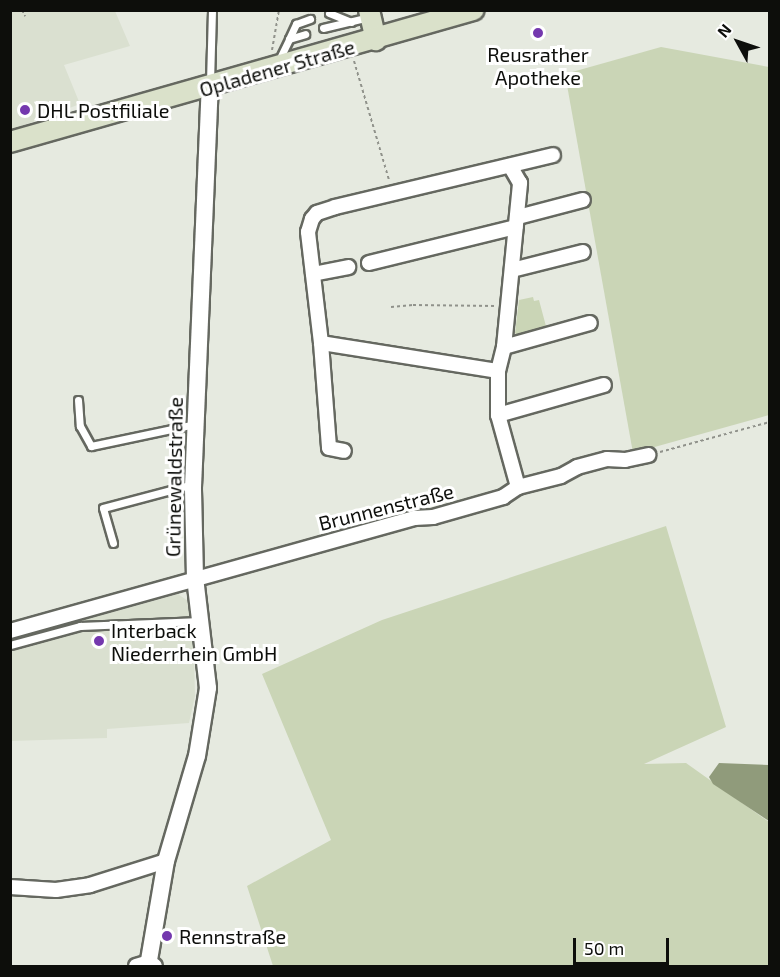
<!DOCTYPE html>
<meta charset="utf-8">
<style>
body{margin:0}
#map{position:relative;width:780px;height:977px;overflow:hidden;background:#e6eae0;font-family:"Exo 2",sans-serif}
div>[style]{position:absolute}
.built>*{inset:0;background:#dae0d0}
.green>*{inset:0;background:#cad5b6}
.water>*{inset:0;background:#909b7b}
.path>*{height:2px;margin-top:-1px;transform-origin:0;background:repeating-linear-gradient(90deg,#90928b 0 3px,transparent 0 6px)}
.roads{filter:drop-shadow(2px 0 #656860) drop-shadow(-2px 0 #656860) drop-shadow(0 2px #656860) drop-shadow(0 -2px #656860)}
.service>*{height:7px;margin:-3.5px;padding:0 3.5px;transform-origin:3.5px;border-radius:3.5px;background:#fff}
.minor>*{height:14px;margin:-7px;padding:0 7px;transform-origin:7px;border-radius:7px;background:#fff}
.tertiary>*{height:16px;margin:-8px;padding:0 8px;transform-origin:8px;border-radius:8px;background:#fff}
.secondary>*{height:20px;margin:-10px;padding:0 10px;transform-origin:10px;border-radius:10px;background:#dae1ca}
.dots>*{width:16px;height:16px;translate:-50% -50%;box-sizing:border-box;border:3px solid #fff;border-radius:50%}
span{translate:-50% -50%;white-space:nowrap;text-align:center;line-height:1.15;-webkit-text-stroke:6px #fff;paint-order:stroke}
.poi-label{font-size:20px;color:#0d0e0b}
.left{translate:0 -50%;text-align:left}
.street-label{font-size:20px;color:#0d0e0b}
.frame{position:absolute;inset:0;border:12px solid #0d0e0b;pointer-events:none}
.north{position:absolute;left:708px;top:12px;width:60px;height:60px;-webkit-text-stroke:4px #fff;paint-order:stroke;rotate:310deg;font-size:16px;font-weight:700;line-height:24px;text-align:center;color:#0d0e0b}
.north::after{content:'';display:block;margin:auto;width:21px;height:27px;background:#0d0e0b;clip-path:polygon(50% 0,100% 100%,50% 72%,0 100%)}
.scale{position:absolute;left:573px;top:938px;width:96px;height:27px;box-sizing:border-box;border:3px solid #0d0e0b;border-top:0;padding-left:8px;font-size:18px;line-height:21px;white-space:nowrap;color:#0d0e0b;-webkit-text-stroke:4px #fff;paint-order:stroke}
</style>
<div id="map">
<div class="built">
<i style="clip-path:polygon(11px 10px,115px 11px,130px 46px,64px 65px,80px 104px,11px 130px)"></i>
<i style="clip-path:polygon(178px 594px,188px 601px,194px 656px,195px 696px,189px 723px,107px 729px,107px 738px,11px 741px,11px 640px)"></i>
</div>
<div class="green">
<i style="clip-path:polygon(661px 47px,769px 67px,769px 415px,633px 453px,565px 74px)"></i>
<i style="clip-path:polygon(533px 297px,534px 301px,539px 300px,547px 330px,520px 337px,515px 333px,519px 300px)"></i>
<i style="clip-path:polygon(666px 526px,726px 727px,644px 764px,686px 763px,769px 822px,769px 966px,273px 966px,247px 886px,331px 840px,262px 674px,382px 620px)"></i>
</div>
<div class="water">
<i style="clip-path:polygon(719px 763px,769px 765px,769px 821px,713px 784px,709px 777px)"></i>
</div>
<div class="path">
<i style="left:22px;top:10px;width:7px;rotate:63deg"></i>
<i style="left:272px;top:50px;width:41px;rotate:-80.1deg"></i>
<i style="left:354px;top:61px;width:124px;rotate:73.6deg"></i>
<i style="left:391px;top:307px;width:22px;rotate:-5deg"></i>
<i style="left:413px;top:305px;width:83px;rotate:0.7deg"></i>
<i style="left:660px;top:452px;width:114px;rotate:-15.3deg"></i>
</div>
<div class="roads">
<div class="service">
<i style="left:329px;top:13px;width:24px;rotate:22deg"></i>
<i style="left:323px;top:28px;width:47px;rotate:-13.4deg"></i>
<i style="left:289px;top:39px;width:17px;rotate:-65deg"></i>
<i style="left:296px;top:24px;width:15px;rotate:-20deg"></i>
<i style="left:278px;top:62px;width:25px;rotate:-64deg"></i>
<i style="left:289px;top:39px;width:17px;rotate:-17deg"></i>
<i style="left:210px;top:82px;width:72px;rotate:-88.4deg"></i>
<i style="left:78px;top:400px;width:26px;rotate:86deg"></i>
<i style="left:80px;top:426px;width:23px;rotate:61deg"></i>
<i style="left:91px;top:446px;width:106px;rotate:-11.9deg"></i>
<i style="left:113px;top:543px;width:36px;rotate:-106deg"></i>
<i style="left:103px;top:508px;width:93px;rotate:-14.9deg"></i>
<i style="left:10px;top:645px;width:73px;rotate:-15.2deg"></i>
<i style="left:80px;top:626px;width:120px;rotate:-2.4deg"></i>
</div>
<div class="minor">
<i style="left:518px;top:217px;width:67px;rotate:-14.7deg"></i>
<i style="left:369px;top:263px;width:151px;rotate:-13.8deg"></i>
<i style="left:512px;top:270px;width:73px;rotate:-14.2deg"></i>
<i style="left:313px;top:274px;width:36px;rotate:-11deg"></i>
<i style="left:321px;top:343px;width:105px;rotate:85.6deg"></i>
<i style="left:329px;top:448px;width:15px;rotate:11deg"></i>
<i style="left:504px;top:347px;width:89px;rotate:-15.6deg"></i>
<i style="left:498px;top:371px;width:25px;rotate:-76deg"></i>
<i style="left:504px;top:347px;width:165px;rotate:-84.4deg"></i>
<i style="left:520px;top:183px;width:20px;rotate:-120deg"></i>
<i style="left:498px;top:415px;width:110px;rotate:-15.8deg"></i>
<i style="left:518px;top:487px;width:75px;rotate:-105.5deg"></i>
<i style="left:498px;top:415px;width:44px;rotate:-90deg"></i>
<i style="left:498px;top:371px;width:179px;rotate:-171deg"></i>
<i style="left:321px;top:343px;width:112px;rotate:-96.7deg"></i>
<i style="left:308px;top:232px;width:14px;rotate:-73deg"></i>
<i style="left:312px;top:219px;width:8px;rotate:-50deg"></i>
<i style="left:317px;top:213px;width:19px;rotate:-18deg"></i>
<i style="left:335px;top:207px;width:224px;rotate:-13.4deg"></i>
<i style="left:10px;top:631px;width:420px;rotate:-15.6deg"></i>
<i style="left:414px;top:518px;width:19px;rotate:-3deg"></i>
<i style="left:433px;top:517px;width:73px;rotate:-15.9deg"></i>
<i style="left:503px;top:497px;width:18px;rotate:-34deg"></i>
<i style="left:518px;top:487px;width:44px;rotate:-14.3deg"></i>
<i style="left:561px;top:476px;width:18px;rotate:-29deg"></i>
<i style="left:577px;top:467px;width:31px;rotate:-15deg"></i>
<i style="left:607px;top:459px;width:18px;rotate:3deg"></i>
<i style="left:625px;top:460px;width:24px;rotate:-12deg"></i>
<i style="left:10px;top:887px;width:46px;rotate:3.7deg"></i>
<i style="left:56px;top:890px;width:34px;rotate:-8deg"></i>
<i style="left:90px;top:885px;width:80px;rotate:-17.5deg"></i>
<i style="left:136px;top:966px;width:14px;rotate:-17deg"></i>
<i style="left:149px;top:962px;width:7px;rotate:34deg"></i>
</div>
<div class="tertiary">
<i style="left:148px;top:966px;width:107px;rotate:-80.3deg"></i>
<i style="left:166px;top:861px;width:109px;rotate:-73.6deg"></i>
<i style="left:197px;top:756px;width:69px;rotate:-80.8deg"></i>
<i style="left:208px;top:688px;width:111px;rotate:-96.7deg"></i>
<i style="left:195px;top:578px;width:91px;rotate:-91.3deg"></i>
<i style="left:193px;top:487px;width:400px;rotate:-87.6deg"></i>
</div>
<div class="secondary">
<i style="left:369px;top:10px;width:31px;rotate:77deg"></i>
<i style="left:10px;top:142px;width:482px;rotate:-15.9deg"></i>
</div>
</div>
<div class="dots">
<i style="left:538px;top:33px;background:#7438ae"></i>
<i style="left:25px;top:110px;background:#7438ae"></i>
<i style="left:99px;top:641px;background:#7438ae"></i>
<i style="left:167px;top:936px;background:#7438ae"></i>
</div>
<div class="poi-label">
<span style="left:538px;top:66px">Reusrather<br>Apotheke</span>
<span class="left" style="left:37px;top:110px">DHL Postfiliale</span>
<span class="left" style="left:111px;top:642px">Interback<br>Niederrhein GmbH</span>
<span class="left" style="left:179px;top:936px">Rennstraße</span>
</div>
<div class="street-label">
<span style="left:277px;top:68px;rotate:-16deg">Opladener Straße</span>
<span style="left:174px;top:477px;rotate:-89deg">Grünewaldstraße</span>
<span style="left:386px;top:507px;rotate:-14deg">Brunnenstraße</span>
</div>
<div class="frame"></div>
<div class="north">N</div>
<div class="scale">50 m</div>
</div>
